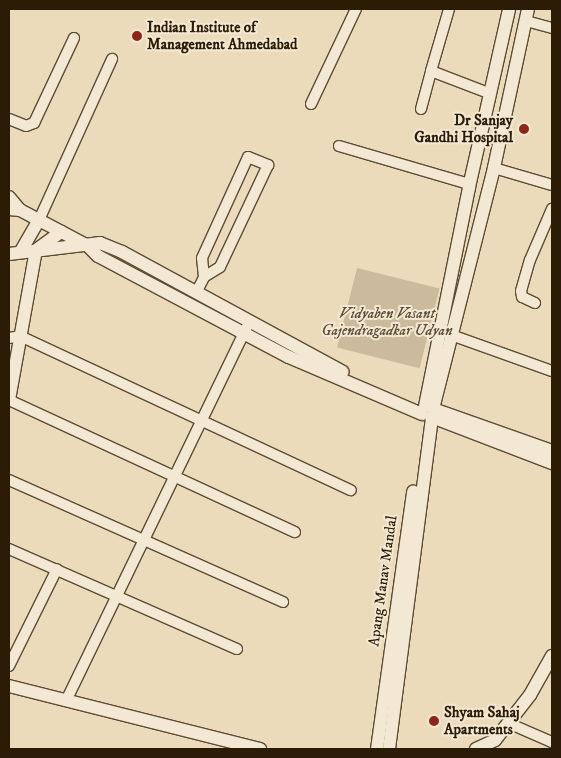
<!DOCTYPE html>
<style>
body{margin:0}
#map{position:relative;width:561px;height:758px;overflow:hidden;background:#ecdbbb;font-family:"IM FELL DW Pica",serif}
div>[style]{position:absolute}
.green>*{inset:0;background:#cbbb9c;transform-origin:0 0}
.roads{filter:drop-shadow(1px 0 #5c4c33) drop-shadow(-1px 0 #5c4c33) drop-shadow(0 1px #5c4c33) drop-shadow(0 -1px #5c4c33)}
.minor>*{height:10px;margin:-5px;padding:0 5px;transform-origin:5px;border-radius:5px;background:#f3e8d3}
.tertiary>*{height:12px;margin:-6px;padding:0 6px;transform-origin:6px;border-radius:6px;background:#f3e8d3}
.dots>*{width:14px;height:14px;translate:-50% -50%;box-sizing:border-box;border:2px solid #f3e8d3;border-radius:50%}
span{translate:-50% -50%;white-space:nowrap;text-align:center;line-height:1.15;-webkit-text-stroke:4px #f3e8d3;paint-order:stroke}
.poi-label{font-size:15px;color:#2c1c06;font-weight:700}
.left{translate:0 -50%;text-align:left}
.right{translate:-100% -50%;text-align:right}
.park-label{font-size:15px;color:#5c4c33;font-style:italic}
.street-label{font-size:15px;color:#2c1c06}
.frame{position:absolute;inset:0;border:10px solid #2c1c06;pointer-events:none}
</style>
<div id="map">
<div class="green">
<i style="left:357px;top:268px;width:85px;height:82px;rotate:14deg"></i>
</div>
<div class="roads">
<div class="minor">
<i style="left:526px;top:21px;width:27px;rotate:15deg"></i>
<i style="left:431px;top:71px;width:65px;rotate:-73.8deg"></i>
<i style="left:311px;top:104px;width:105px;rotate:-64.7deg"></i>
<i style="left:421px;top:109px;width:39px;rotate:-75deg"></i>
<i style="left:431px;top:71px;width:64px;rotate:21deg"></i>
<i style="left:9px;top:119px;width:18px;rotate:22deg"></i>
<i style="left:26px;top:126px;width:9px;rotate:-21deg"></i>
<i style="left:34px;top:123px;width:94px;rotate:-64.8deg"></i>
<i style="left:339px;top:146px;width:135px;rotate:16.3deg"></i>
<i style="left:494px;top:168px;width:60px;rotate:16.3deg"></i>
<i style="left:39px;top:220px;width:177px;rotate:-65.6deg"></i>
<i style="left:196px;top:293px;width:18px;rotate:-63deg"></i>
<i style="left:204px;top:277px;width:19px;rotate:-96deg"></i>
<i style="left:202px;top:258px;width:111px;rotate:-65.5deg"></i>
<i style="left:248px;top:157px;width:22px;rotate:22deg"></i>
<i style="left:268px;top:165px;width:113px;rotate:115.2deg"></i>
<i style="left:220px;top:267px;width:19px;rotate:148deg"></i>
<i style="left:535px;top:303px;width:14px;rotate:-155deg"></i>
<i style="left:522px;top:297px;width:6px;rotate:-99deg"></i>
<i style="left:521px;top:291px;width:32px;rotate:-74deg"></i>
<i style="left:530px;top:260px;width:56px;rotate:-66.7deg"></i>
<i style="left:454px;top:336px;width:104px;rotate:19.7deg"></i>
<i style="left:9px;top:338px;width:11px;rotate:-10deg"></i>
<i style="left:20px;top:336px;width:365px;rotate:25deg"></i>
<i style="left:9px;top:400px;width:315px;rotate:24.8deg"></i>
<i style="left:9px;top:480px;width:300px;rotate:24deg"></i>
<i style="left:9px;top:549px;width:249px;rotate:23.7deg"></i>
<i style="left:9px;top:666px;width:108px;rotate:-63.7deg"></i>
<i style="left:66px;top:701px;width:416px;rotate:-64.2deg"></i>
<i style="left:508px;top:723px;width:48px;rotate:23.4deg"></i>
</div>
<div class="tertiary">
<i style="left:528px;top:9px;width:163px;rotate:102.1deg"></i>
<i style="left:494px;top:168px;width:249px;rotate:104.2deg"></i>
<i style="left:433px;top:409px;width:126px;rotate:19.4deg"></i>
<i style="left:9px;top:197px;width:17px;rotate:50deg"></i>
<i style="left:9px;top:209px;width:11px;rotate:5deg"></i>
<i style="left:20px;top:210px;width:77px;rotate:27.9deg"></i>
<i style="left:88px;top:246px;width:14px;rotate:45deg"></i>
<i style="left:98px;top:256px;width:216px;rotate:27.9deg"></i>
<i style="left:289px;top:357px;width:145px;rotate:23.2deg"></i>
<i style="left:21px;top:251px;width:36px;rotate:-60deg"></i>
<i style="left:9px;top:254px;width:92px;rotate:-6.9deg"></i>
<i style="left:100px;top:243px;width:24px;rotate:22deg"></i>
<i style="left:122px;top:252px;width:251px;rotate:28.5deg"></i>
<i style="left:9px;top:400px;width:152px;rotate:-79.8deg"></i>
<i style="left:36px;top:250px;width:31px;rotate:-36deg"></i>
<i style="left:425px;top:406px;width:223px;rotate:-78.6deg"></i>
<i style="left:469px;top:187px;width:182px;rotate:-77.3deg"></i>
<i style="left:9px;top:686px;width:259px;rotate:14.1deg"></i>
<i style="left:377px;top:749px;width:260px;rotate:-82deg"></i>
<i style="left:389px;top:749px;width:335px;rotate:-82.6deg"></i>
<i style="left:432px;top:417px;width:129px;rotate:21deg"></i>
<i style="left:476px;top:749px;width:21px;rotate:-25deg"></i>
<i style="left:495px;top:740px;width:57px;rotate:-52.1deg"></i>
<i style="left:530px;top:695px;width:45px;rotate:-60.6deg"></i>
</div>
</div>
<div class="dots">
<i style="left:137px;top:36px;background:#8f2418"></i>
<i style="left:524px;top:129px;background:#8f2418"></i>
<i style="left:434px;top:721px;background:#8f2418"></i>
</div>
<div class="poi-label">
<span class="left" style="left:147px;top:36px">Indian Institute of<br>Management Ahmedabad</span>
<span class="right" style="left:513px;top:129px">Dr Sanjay<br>Gandhi Hospital</span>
<span class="left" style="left:444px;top:721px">Shyam Sahaj<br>Apartments</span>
</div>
<div class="park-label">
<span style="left:387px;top:322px">Vidyaben Vasant<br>Gajendragadkar Udyan</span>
</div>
<div class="street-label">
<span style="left:383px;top:581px;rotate:-82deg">Apang Manav Mandal</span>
</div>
<div class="frame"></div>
</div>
